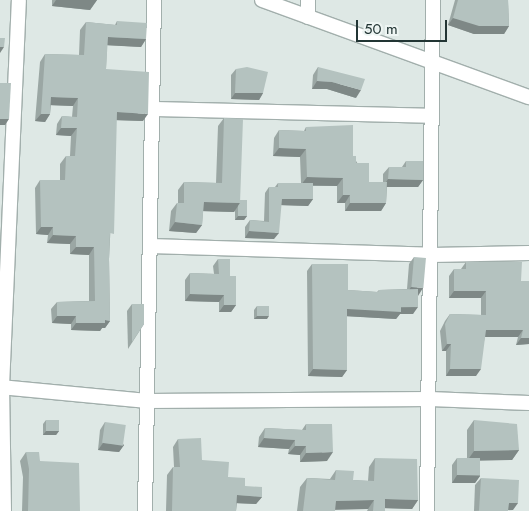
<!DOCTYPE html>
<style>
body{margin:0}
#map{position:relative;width:529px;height:511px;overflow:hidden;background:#dee8e5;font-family:Jost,sans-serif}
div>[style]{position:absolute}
.roads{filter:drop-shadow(1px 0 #a2afac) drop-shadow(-1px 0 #a2afac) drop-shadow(0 1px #a2afac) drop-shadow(0 -1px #a2afac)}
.street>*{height:14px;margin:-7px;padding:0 7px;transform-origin:7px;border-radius:7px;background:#fff}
.wall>*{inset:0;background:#9ba7a4}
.shaded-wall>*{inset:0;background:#7e8886}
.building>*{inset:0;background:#b4c2bf;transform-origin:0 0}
span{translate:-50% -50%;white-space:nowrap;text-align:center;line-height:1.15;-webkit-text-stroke:4px #eef5f3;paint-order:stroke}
.scale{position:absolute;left:356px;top:20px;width:91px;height:22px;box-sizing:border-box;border:2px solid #223534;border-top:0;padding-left:6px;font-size:15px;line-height:18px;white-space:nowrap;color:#223534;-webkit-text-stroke:4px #eef5f3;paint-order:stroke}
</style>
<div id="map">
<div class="roads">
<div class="street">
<i style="left:262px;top:0;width:284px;rotate:20deg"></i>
<i style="left:308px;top:0;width:17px;rotate:90deg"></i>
<i style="left:152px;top:109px;width:280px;rotate:1.4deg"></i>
<i style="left:150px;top:246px;width:282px;rotate:1.8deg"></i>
<i style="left:432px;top:255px;width:97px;rotate:-1.2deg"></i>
<i style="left:0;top:387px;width:148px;rotate:5.4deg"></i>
<i style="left:147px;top:401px;width:283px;rotate:-0.4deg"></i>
<i style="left:430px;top:399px;width:99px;rotate:2.3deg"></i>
<i style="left:4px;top:511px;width:124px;rotate:-90.9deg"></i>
<i style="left:2px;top:387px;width:387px;rotate:-87.5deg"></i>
<i style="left:145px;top:511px;width:511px;rotate:-88.99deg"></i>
<i style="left:427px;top:511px;width:511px;rotate:-89.33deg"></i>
</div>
</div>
<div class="wall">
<i style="clip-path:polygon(52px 0,97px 0,90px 10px,52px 6px)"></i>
<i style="clip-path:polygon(455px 0,508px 0,509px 26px,504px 34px,474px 34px,448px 25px)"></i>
<i style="clip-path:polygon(117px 21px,146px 39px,141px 47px,107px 45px,106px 69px,143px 121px,116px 120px,109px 259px,110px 321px,105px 328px,102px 328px,100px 331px,71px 330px,71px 324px,52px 323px,51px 309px,57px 302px,89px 301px,89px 255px,70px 254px,70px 244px,47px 243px,48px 235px,36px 234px,35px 188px,40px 180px,60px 180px,60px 164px,66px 156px,70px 156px,71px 136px,56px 135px,57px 124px,62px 116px,72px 117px,73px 106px,51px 105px,50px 114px,45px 122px,35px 121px,40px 62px,45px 54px,79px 55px,80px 30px,86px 22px,115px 25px)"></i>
<i style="clip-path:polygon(318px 67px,356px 98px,327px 89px,312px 89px,313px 75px)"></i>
<i style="clip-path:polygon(236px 69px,263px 93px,259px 100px,231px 99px,231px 75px)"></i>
<i style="clip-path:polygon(224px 118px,240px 200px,247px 216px,244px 220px,235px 220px,235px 210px,234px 212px,203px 211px,202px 225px,196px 233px,169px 231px,171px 211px,177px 203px,178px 203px,178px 190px,184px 182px,216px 183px,218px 126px)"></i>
<i style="clip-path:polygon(306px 127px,353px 156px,369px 182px,383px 182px,383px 174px,389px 167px,402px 167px,406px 161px,423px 180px,418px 187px,387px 187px,386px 203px,381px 211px,345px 211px,345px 203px,337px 203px,337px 186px,313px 186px,313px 199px,308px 206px,281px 205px,274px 239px,245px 238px,245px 227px,250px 220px,264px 221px,265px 193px,269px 187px,275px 187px,278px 183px,301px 183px,300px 157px,273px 156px,274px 138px,279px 130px,304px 131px)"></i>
<i style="clip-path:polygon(414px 257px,418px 296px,413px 314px,400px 314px,396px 319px,347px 316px,347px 370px,342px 377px,308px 376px,307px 271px,312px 264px,348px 290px,377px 292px,379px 290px,407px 289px,409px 264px)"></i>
<i style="clip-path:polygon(218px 259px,230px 276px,236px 305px,231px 312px,219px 312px,219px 302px,185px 301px,185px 280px,190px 273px,214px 274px,213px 266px)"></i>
<i style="clip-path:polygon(466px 262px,521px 281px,529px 281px,529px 344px,516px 345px,518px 337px,485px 337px,476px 376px,446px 376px,446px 351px,442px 351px,440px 331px,445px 321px,450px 314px,481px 315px,481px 298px,449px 298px,449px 276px,454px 269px,461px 269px)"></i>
<i style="clip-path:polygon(132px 304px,144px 324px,128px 349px,127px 311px)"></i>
<i style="clip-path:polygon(257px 306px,267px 319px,254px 319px,254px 310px)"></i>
<i style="clip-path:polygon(46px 420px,59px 431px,56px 435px,43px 435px,43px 424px)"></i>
<i style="clip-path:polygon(474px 420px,519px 450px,512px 460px,480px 460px,480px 476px,475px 483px,452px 483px,452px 465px,457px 458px,467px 458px,467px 430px)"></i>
<i style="clip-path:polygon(105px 422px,124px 445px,119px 452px,98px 450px,100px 430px)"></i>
<i style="clip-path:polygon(306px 424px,327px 461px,300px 462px,300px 455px,288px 454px,289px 449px,258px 447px,259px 437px,265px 428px,302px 430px)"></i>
<i style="clip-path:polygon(178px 439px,202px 460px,228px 477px,245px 486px,262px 497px,256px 504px,237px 503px,236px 511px,166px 511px,167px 475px,173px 467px,174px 467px,173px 447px)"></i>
<i style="clip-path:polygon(26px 452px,40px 461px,80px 511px,22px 511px,23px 477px,20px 461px)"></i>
<i style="clip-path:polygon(375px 458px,418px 500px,412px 509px,385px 508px,385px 511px,367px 511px,368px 509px,335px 509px,335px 511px,297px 511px,300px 487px,307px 478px,330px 479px,336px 470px,353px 480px,368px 481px,369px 467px)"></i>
<i style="clip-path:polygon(481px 478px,513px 510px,474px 511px,475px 485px)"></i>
</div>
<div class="shaded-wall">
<i style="clip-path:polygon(56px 0,97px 0,90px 10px,52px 6px)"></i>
<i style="clip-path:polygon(453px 18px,509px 26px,504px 34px,474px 34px,448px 25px)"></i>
<i style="clip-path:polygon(108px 37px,146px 39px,141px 47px,102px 45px)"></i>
<i style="clip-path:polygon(0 47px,4px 47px,0 53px)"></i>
<i style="clip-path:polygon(317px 81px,332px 82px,361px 90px,356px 98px,327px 89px,312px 89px)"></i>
<i style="clip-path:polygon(235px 93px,263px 93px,259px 100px,231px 99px)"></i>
<i style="clip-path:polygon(51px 97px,78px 98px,73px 106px,46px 105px)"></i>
<i style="clip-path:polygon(117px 112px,148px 114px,143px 121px,111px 120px)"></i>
<i style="clip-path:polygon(41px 114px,50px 114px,45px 122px,35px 121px)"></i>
<i style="clip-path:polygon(0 119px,9px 119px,5px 125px,0 125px)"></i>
<i style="clip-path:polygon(61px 128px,77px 128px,71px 136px,56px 135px)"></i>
<i style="clip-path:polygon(279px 148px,306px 149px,300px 157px,273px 156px)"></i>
<i style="clip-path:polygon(307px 177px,343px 178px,337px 186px,301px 185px)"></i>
<i style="clip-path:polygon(388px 179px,423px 180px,418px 187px,383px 187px)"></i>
<i style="clip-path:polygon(343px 195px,350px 195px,345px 203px,337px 203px)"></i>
<i style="clip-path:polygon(282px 199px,313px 199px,308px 206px,277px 205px)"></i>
<i style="clip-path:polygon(204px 202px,240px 203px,234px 212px,198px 211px)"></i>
<i style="clip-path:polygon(350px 203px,386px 203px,381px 211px,345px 211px)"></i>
<i style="clip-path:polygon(238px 216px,247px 216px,244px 220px,235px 220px)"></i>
<i style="clip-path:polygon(175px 222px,202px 225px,196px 233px,169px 231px)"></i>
<i style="clip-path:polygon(41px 227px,53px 227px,48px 235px,36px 234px)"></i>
<i style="clip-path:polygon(249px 231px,279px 233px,274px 239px,245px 238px)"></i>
<i style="clip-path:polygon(53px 235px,76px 236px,70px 244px,47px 243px)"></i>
<i style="clip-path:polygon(76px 247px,94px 247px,89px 255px,70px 254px)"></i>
<i style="clip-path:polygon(411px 287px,423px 288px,418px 296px,406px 295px)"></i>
<i style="clip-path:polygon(454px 291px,486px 291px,481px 298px,449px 298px)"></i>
<i style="clip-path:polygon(190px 294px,224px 295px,219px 302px,185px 301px)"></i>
<i style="clip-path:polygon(224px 305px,236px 305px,231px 312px,219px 312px)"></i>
<i style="clip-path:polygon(418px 307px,413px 314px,400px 314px,396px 319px,342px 316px,347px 309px)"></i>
<i style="clip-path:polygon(57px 316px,76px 316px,71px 324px,52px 323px)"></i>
<i style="clip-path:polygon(257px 316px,269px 316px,267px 319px,254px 319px)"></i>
<i style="clip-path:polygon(105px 320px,110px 321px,105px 328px,102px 328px,100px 331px,71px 330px,76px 323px)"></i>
<i style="clip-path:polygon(486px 330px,523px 330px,518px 337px,481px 337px)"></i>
<i style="clip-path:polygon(521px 338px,529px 338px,529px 344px,516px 345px)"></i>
<i style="clip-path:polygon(447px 344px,451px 344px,446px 351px,442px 351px)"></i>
<i style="clip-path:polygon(313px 369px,347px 370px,342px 377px,308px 376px)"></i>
<i style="clip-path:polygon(450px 369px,481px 369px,476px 376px,446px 376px)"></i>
<i style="clip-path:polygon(46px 431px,59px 431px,56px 435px,43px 435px)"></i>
<i style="clip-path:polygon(264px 438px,295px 440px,289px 449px,258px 447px)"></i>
<i style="clip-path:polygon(103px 443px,124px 445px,119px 452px,98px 450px)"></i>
<i style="clip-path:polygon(295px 446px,306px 446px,300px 455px,288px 454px)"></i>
<i style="clip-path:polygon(519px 450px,512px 460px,467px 461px,474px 451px)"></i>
<i style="clip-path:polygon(333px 452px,327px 461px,300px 462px,306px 453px)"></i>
<i style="clip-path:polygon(457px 475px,480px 476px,475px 483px,452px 483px)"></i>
<i style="clip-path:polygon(237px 495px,262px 497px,256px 504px,232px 503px)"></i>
<i style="clip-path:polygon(385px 499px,418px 500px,412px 509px,379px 508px)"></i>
<i style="clip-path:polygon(374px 500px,368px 509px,330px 510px,336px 501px)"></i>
<i style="clip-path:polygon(509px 503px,518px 503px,513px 510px,503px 510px)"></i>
</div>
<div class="building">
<i style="clip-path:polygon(458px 0,508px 0,509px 26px,479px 26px,453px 18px)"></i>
<i style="clip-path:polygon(117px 21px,147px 23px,146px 39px,108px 37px,106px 69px,149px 72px,148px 114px,117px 112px,114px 234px,110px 233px,109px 259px,110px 321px,105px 320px,105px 323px,76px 323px,76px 316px,57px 316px,57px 302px,95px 301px,94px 247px,76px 247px,76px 236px,53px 235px,53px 227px,41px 227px,40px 180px,65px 180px,66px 156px,75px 156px,77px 128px,61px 128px,62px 116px,77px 117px,78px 98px,51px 97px,50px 114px,41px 114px,45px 54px,84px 55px,86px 22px,117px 25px)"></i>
<i style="clip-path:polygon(0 38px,5px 38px,4px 47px,0 47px)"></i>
<i style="clip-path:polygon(247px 67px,268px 72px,263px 93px,235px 93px,236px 69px)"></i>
<i style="clip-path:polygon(318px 67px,365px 79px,361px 90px,332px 82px,317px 81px)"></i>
<i style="clip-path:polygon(0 83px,11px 83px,9px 119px,0 119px)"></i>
<i style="clip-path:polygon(224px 118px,243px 119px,240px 203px,204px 202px,202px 225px,175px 222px,177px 203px,184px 203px,184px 182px,222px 183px)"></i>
<i style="clip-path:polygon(353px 125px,353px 156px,356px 156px,356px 163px,369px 163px,369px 182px,387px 182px,386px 203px,350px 203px,350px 195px,343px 195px,343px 178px,307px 177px,306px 149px,279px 148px,279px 130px,306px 131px,306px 127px)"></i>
<i style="clip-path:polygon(406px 161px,423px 161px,423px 180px,388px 179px,389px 167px,406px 167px)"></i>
<i style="clip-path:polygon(278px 183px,313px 183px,313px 199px,282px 199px,279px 233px,249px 231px,250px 220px,269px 222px,269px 187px,278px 187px)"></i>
<i style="clip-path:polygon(240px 200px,247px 200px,247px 216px,238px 216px,238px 206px,240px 203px)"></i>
<i style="left:414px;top:257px;width:12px;height:30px;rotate:5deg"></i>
<i style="clip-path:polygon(218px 259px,230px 259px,230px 276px,236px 276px,236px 305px,224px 305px,224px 295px,190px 294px,190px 273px,219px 274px)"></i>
<i style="clip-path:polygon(466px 262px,522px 262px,521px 281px,529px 281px,529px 338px,521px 338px,523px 330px,486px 330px,481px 369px,450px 369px,451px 344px,447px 344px,445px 324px,450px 314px,486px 315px,486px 291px,454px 291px,454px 269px,466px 269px)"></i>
<i style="clip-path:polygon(312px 264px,348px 264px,348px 290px,378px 292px,379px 290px,418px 289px,418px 307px,401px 307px,401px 312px,347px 309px,347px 370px,313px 369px)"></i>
<i style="clip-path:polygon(132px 304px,144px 304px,144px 324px,132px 342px)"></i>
<i style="left:257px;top:306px;width:12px;height:10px"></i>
<i style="left:46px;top:420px;width:13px;height:11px"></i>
<i style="clip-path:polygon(474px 420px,517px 424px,519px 450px,474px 451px)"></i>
<i style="left:105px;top:422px;width:21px;height:21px;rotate:8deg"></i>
<i style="clip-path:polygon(306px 424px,332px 424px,333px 452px,306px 453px,306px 446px,295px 446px,295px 440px,264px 438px,265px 428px,306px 430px)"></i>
<i style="clip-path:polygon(201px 438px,202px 460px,229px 462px,228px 477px,245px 478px,245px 486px,262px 487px,262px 497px,237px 495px,236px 511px,172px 511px,173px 467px,180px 467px,178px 439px)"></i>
<i style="clip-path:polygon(26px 452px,39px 452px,40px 461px,79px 463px,80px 511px,28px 511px,29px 469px)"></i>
<i style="clip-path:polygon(375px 458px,417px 459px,418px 500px,385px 499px,385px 511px,373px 511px,374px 500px,336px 501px,335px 511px,303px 511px,307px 478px,335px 480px,336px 470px,354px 471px,353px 480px,374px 481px)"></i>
<i style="left:457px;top:458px;width:23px;height:17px"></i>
<i style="clip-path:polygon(481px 478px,519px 480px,518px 503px,509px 503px,508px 511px,479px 511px)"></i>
</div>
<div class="scale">50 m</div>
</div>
